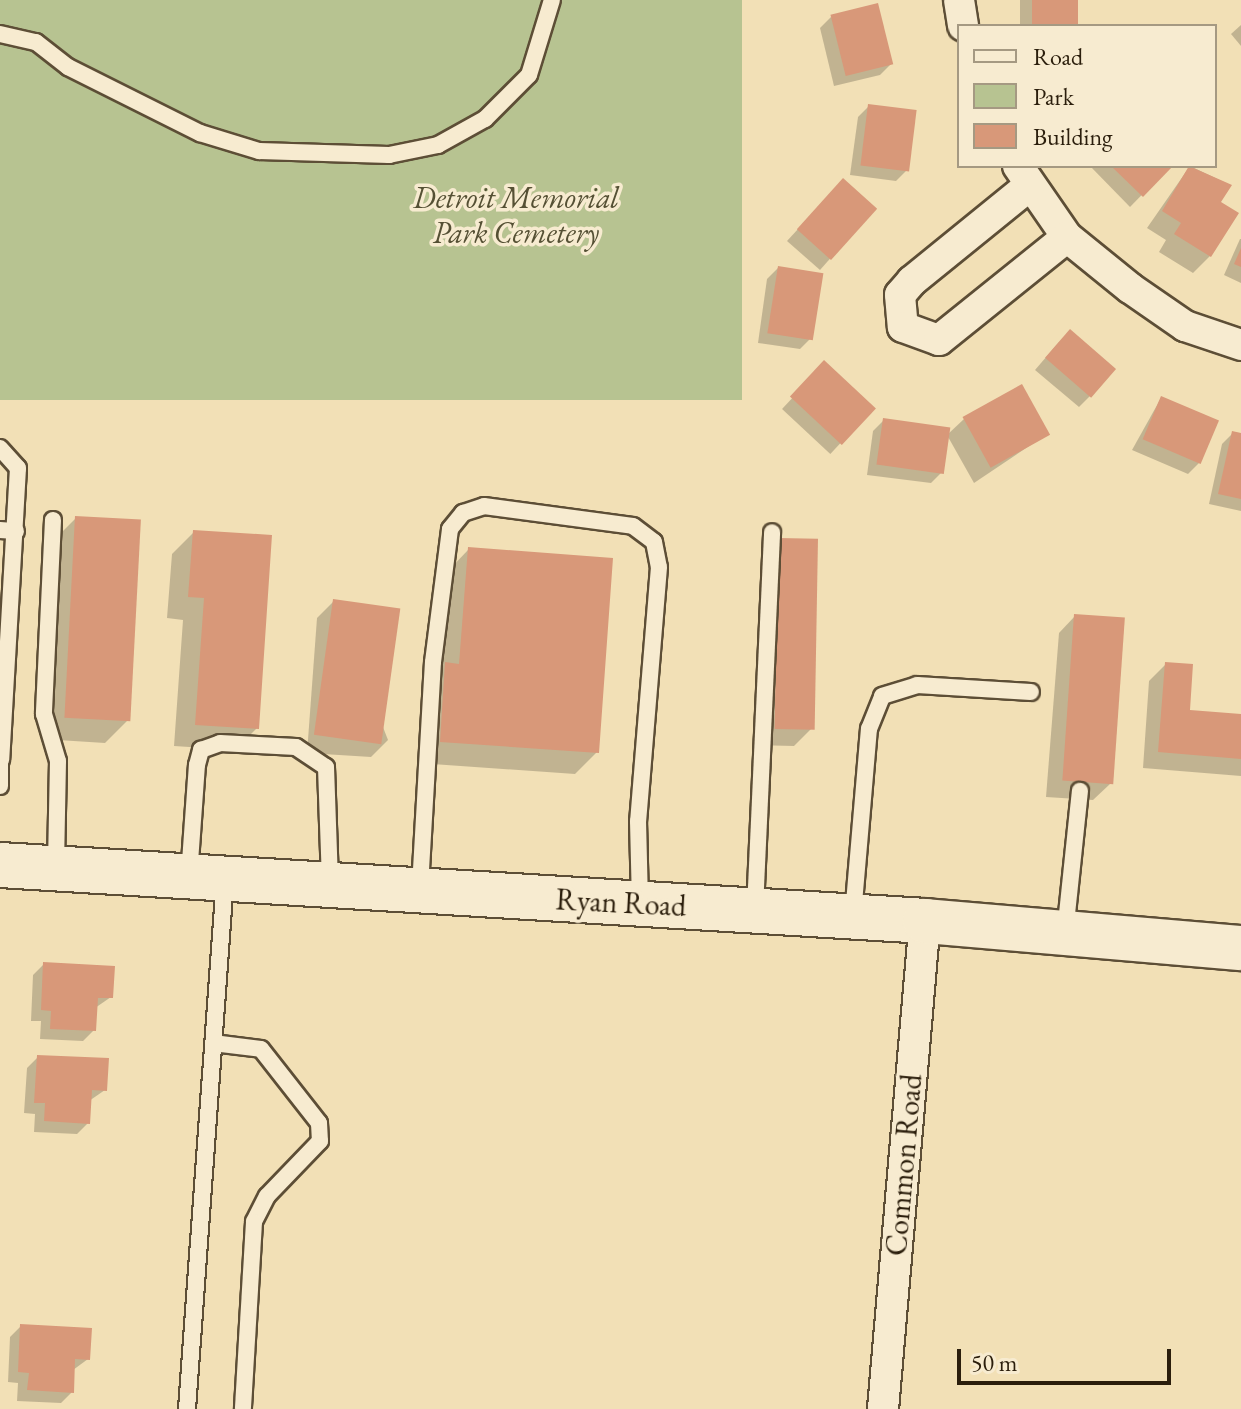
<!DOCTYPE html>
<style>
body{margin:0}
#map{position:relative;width:1241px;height:1409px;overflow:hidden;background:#f2e0b6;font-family:"EB Garamond",serif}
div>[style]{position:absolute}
.green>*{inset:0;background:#b7c391;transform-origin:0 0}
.shadow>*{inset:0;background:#0003;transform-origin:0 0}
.building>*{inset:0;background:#d89879;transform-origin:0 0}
.roads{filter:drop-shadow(2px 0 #5d4e36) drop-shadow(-2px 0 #5d4e36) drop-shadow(0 2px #5d4e36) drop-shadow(0 -2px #5d4e36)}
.lane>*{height:16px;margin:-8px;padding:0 8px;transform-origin:8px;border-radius:8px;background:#f7ebd0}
.street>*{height:30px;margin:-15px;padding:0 15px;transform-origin:15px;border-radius:15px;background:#f7ebd0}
.secondary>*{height:44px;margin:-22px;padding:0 22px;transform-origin:22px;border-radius:22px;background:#f7ebd0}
span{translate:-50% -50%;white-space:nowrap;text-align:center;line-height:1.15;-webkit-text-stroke:7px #f7ebd0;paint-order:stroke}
.park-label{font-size:30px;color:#555034;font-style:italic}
.street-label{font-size:30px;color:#2b1e0c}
.legend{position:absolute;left:957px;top:24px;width:260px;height:144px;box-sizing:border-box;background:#f7ebd0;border:2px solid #a59982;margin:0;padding:10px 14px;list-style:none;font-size:24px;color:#2b1e0c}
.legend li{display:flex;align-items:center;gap:16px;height:40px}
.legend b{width:40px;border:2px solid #a59982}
.scale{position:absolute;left:957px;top:1349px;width:214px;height:36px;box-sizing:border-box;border:4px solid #2b1e0c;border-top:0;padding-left:10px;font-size:24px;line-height:28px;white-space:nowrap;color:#2b1e0c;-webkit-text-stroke:6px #f7ebd0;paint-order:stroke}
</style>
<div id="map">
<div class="green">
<i style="left:0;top:0;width:742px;height:400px"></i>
</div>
<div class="shadow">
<i style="left:1020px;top:0;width:56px;height:26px"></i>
<i style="clip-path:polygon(831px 17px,891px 64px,880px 75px,834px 86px,820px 28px)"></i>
<i style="clip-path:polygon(1241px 25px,1241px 46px,1231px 34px)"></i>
<i style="clip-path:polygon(869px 106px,907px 170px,896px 181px,850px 175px,858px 117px)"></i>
<i style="clip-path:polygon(1090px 166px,1170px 166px,1130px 207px)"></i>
<i style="clip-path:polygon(1190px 166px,1230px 185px,1219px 203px,1210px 256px,1193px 273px,1159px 252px,1166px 240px,1147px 228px)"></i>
<i style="clip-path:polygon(832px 192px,874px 209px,820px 270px,787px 241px)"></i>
<i style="clip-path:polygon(1240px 239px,1241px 239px,1241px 283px,1224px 275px)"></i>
<i style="clip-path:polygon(778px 268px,811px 338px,800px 349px,758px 343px,767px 279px)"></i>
<i style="clip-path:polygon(1059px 342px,1090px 396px,1079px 407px,1035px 370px)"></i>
<i style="left:825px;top:363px;width:66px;height:63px;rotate:43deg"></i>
<i style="clip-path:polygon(1161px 398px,1199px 463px,1188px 474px,1132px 450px)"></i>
<i style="clip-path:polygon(964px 419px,1047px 434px,974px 483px,947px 435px)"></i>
<i style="clip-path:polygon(884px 420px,942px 472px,931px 483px,867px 475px,873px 431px)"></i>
<i style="clip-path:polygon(1233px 433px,1241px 435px,1241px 511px,1209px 504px,1222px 444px)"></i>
<i style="clip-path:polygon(76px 518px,127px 721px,105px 743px,42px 739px,54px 540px)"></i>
<i style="clip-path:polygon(194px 532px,257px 728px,235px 750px,174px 746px,183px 620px,167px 618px,172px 554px)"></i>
<i style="clip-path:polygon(779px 540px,811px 729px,794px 746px,757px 745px,762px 556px)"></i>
<i style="clip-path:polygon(469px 549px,597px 752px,575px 774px,418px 763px,424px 686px,447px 572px)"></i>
<i style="clip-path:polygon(334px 601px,388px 740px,371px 757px,307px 753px,317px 618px)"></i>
<i style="clip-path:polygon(1075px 616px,1110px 784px,1093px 800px,1046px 797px,1059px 633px)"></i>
<i style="clip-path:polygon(1166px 664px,1188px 712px,1241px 716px,1241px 776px,1143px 768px,1149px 681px)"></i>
<i style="clip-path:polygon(44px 964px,111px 997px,95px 1008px,94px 1030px,83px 1041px,40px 1039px,41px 1021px,31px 1021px,33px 975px)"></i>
<i style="clip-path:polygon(38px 1057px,105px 1090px,89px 1101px,88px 1123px,77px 1134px,34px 1132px,35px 1114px,24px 1113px,27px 1068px)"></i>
<i style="clip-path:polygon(21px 1326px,88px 1359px,73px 1370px,72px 1392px,61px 1403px,17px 1401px,18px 1383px,8px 1382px,10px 1337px)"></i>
</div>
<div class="building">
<i style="left:1032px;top:0;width:46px;height:26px"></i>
<i style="left:878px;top:3px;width:63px;height:49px;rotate:76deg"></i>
<i style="left:868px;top:104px;width:49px;height:62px;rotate:7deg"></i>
<i style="clip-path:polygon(1111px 166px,1173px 166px,1143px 197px)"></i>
<i style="clip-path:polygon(1189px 166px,1232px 185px,1221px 202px,1239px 213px,1211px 257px,1174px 234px,1181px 223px,1162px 211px)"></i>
<i style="left:843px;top:178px;width:46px;height:69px;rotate:42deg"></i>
<i style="clip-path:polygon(1241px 248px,1241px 267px,1234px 264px)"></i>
<i style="left:778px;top:266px;width:46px;height:68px;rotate:9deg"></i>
<i style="left:1070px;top:329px;width:61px;height:38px;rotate:41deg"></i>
<i style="left:824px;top:360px;width:71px;height:50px;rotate:43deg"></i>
<i style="left:1022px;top:384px;width:58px;height:68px;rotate:61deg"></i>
<i style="left:1161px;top:396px;width:63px;height:47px;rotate:23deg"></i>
<i style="left:883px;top:418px;width:68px;height:47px;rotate:8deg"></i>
<i style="clip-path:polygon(1232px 431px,1241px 433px,1241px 499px,1218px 494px)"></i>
<i style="left:75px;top:516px;width:66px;height:202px;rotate:3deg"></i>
<i style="clip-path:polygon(193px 530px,272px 535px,259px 729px,195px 725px,204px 598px,188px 597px)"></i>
<i style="left:778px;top:538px;width:40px;height:191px;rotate:1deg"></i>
<i style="clip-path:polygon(468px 547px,613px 558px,599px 753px,440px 742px,445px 662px,459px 664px)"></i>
<i style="left:333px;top:599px;width:68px;height:137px;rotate:8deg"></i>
<i style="left:1074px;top:614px;width:51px;height:167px;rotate:4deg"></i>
<i style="clip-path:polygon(1165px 662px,1193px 664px,1190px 710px,1241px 714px,1241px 759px,1158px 752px)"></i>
<i style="clip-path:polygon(43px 962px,115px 966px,113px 998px,98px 998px,96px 1031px,50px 1029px,51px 1011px,41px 1010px)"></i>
<i style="clip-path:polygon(37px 1055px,109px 1058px,107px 1091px,92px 1090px,90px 1124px,44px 1121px,45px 1103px,34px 1103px)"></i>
<i style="clip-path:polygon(20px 1324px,92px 1328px,90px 1360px,75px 1359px,74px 1393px,27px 1390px,29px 1373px,18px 1372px)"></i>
</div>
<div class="roads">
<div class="lane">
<i style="left:0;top:34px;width:37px;rotate:13deg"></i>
<i style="left:36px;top:42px;width:41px;rotate:38deg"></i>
<i style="left:68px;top:67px;width:148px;rotate:26.6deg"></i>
<i style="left:200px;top:133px;width:62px;rotate:17deg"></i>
<i style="left:259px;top:151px;width:130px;rotate:1.8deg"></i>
<i style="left:389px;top:155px;width:50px;rotate:-11.5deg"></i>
<i style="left:438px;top:145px;width:54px;rotate:-29deg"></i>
<i style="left:485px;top:119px;width:62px;rotate:-45deg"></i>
<i style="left:529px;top:75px;width:78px;rotate:-73deg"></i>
<i style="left:0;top:448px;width:27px;rotate:48deg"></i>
<i style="left:18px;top:468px;width:292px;rotate:93.3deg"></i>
<i style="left:53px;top:520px;width:194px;rotate:92.7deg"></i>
<i style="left:44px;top:714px;width:49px;rotate:73.4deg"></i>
<i style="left:58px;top:761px;width:106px;rotate:91.1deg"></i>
<i style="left:0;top:530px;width:16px;rotate:4deg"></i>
<i style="left:0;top:759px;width:27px;rotate:90deg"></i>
<i style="left:189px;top:876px;width:111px;rotate:-85.9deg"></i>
<i style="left:197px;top:765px;width:16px;rotate:-75deg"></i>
<i style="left:201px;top:750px;width:20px;rotate:-20deg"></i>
<i style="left:220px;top:743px;width:76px;rotate:3deg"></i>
<i style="left:296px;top:747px;width:36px;rotate:34deg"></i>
<i style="left:326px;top:767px;width:117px;rotate:88deg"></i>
<i style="left:420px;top:887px;width:225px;rotate:-86.7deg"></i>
<i style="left:433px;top:662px;width:134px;rotate:-82.7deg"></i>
<i style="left:450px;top:529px;width:21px;rotate:-51deg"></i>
<i style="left:463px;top:513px;width:22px;rotate:-18deg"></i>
<i style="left:484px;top:506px;width:150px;rotate:7.6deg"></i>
<i style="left:633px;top:526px;width:26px;rotate:37deg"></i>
<i style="left:654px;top:542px;width:25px;rotate:79deg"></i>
<i style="left:659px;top:567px;width:255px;rotate:94.7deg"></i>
<i style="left:638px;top:821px;width:82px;rotate:88.6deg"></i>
<i style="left:755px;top:909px;width:377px;rotate:-87.4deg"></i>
<i style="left:853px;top:915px;width:187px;rotate:-85.1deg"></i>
<i style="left:869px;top:729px;width:35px;rotate:-68deg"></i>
<i style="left:882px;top:696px;width:37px;rotate:-17deg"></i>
<i style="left:917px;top:685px;width:114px;rotate:3.5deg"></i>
<i style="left:1065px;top:933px;width:143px;rotate:-84deg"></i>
<i style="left:213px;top:1043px;width:48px;rotate:7.1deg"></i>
<i style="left:261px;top:1049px;width:94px;rotate:51.9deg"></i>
<i style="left:319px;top:1123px;width:18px;rotate:87deg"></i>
<i style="left:320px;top:1141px;width:76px;rotate:133.9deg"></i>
<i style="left:267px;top:1196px;width:29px;rotate:117deg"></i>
<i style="left:254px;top:1222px;width:187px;rotate:93.4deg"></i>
<i style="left:187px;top:1409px;width:530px;rotate:-85.89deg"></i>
</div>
<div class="street">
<i style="left:959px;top:0;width:26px;rotate:81deg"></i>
<i style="left:1018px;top:166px;width:86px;rotate:55.4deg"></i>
<i style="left:1067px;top:237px;width:81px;rotate:39deg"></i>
<i style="left:1130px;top:288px;width:67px;rotate:34.6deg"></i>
<i style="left:1185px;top:326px;width:59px;rotate:18.7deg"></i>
<i style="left:1029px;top:186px;width:151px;rotate:140.9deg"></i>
<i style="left:912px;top:281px;width:18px;rotate:131deg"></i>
<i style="left:900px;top:295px;width:32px;rotate:85deg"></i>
<i style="left:903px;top:327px;width:38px;rotate:20deg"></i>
<i style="left:939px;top:340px;width:164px;rotate:-38.8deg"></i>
<i style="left:883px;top:1409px;width:490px;rotate:-85.1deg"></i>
</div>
<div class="secondary">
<i style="left:0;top:865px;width:927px;rotate:3.46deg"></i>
<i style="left:925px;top:921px;width:317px;rotate:4.9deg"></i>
</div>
</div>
<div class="park-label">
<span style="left:516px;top:215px">Detroit Memorial<br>Park Cemetery</span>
</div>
<div class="street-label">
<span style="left:621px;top:903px;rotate:3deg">Ryan Road</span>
<span style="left:904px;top:1165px;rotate:-85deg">Common Road</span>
</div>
<ul class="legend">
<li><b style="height:10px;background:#f7ebd0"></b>Road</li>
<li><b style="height:22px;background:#b7c391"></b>Park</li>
<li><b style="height:22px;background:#d89879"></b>Building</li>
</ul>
<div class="scale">50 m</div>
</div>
